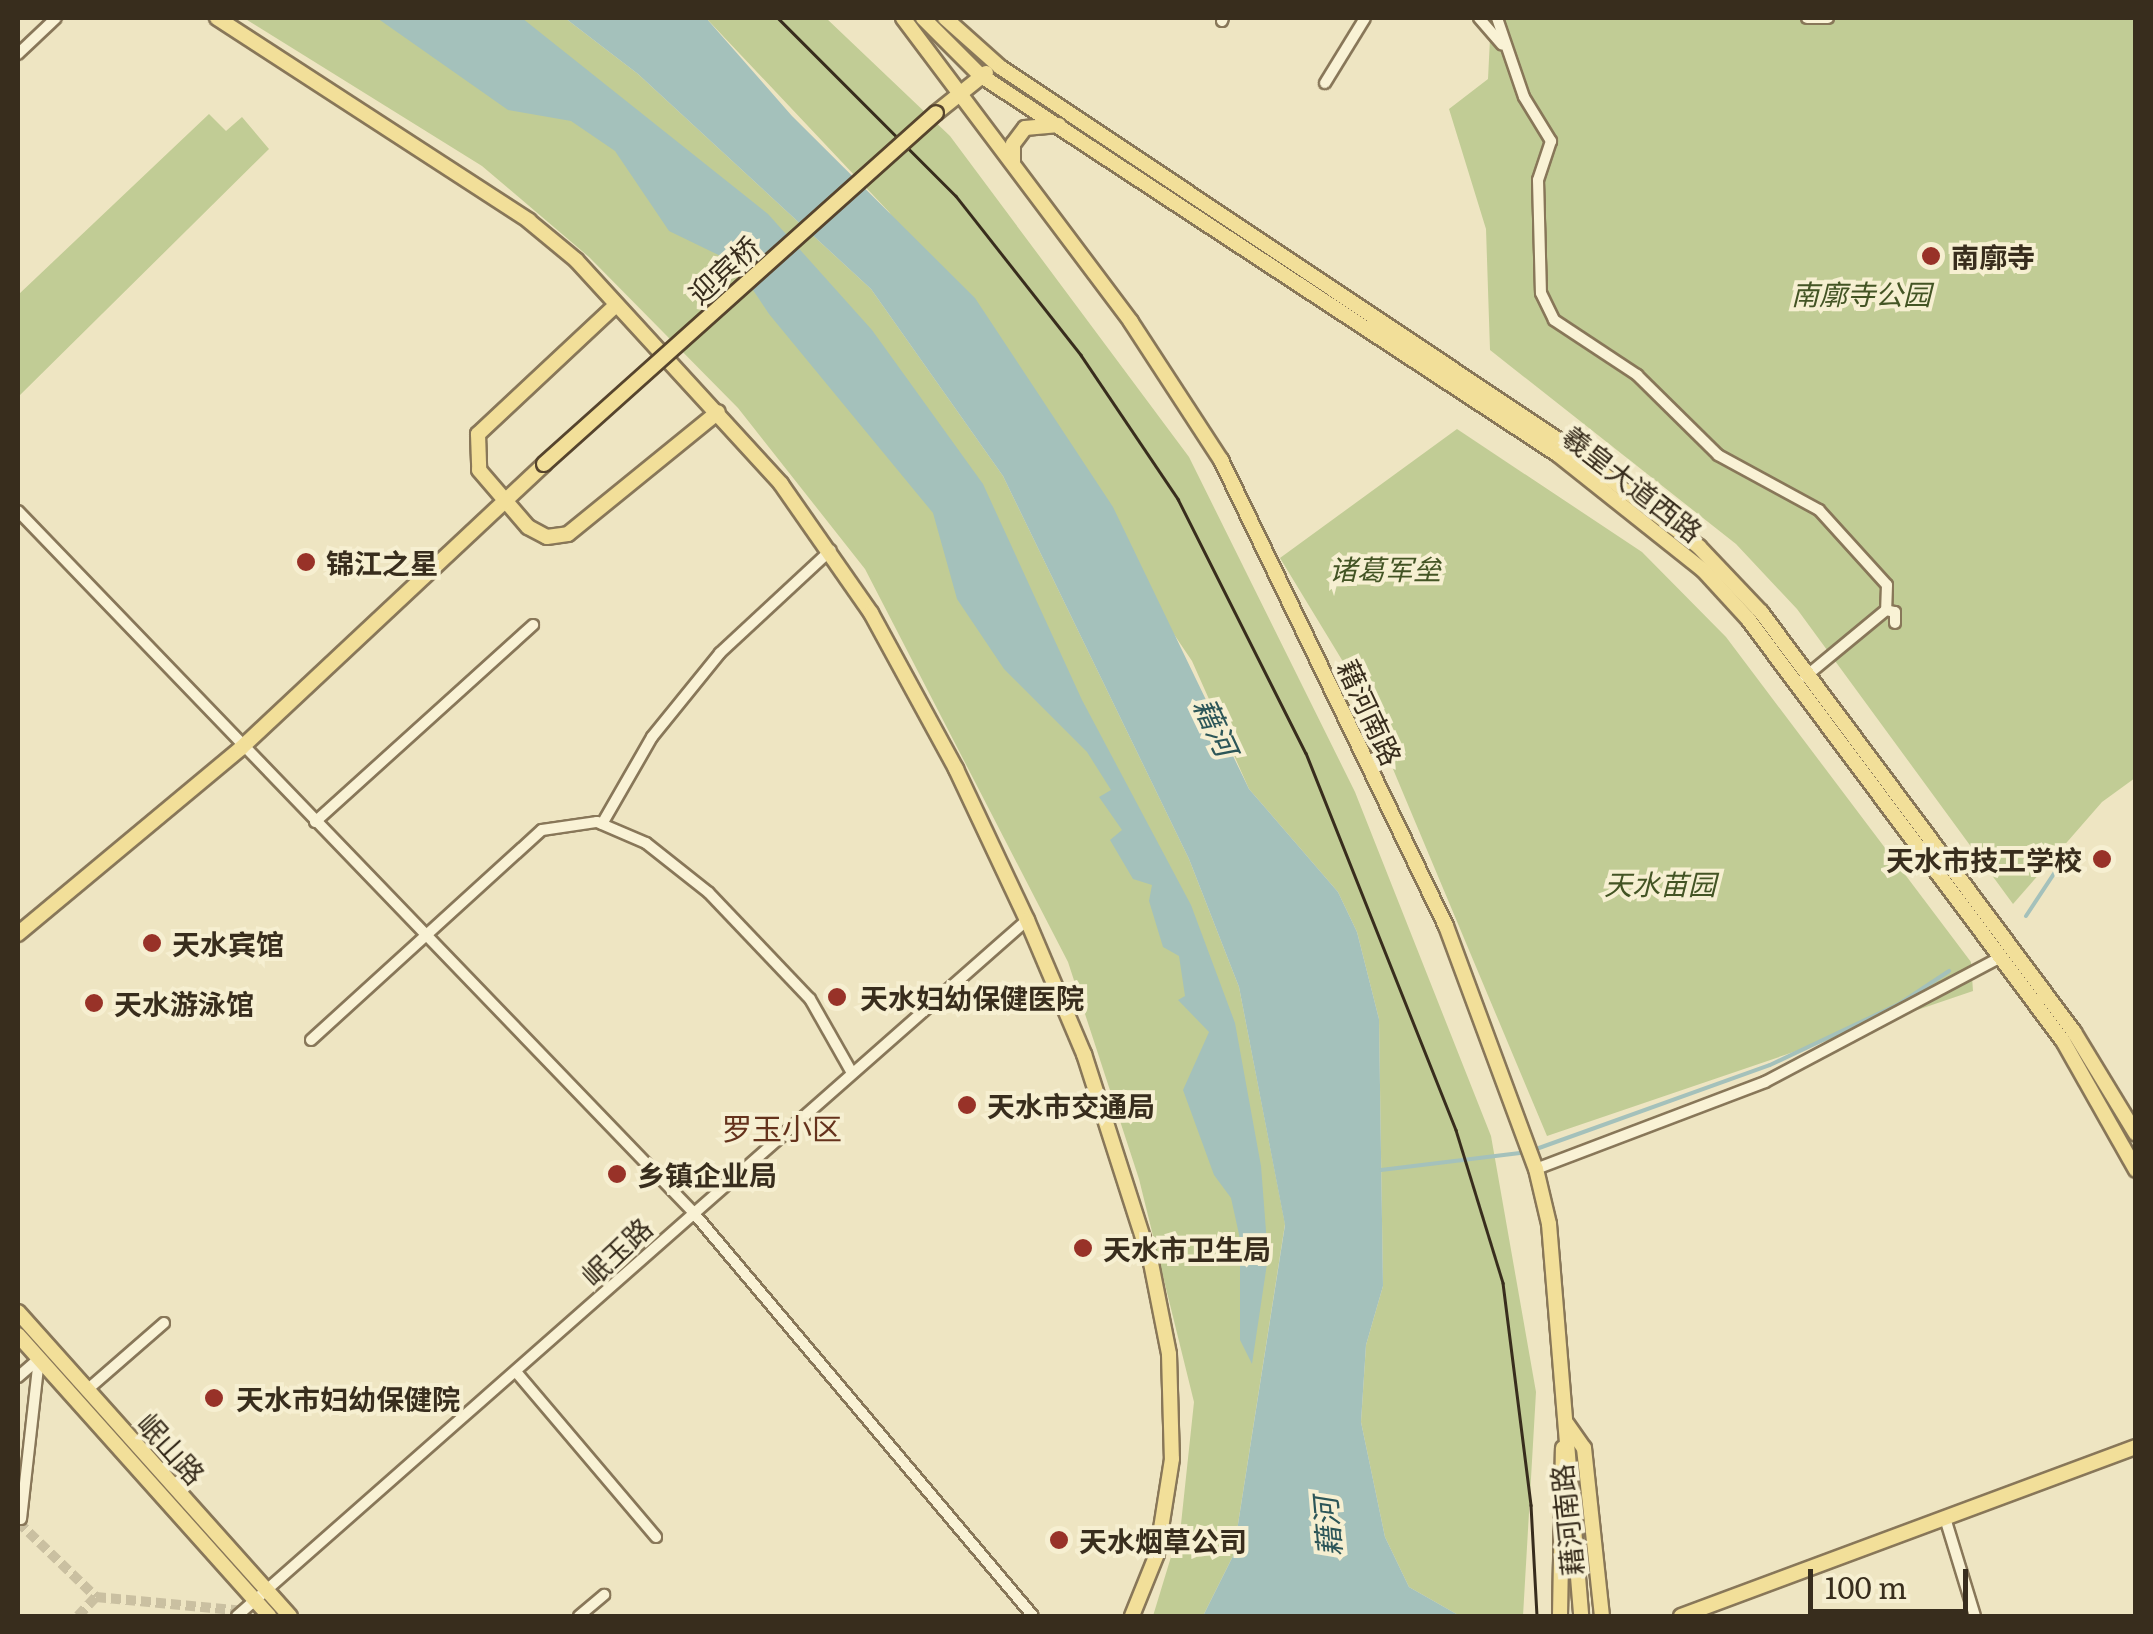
<!DOCTYPE html>
<meta charset="utf-8">
<style>
body{margin:0}
#map{position:relative;width:2153px;height:1634px;overflow:hidden;background:#eee5c2;font-family:Literata,"Noto Sans SC",serif}
div>[style]{position:absolute}
.green>*{inset:0;background:#c1cc95}
.water>*{inset:0;background:#a4c1bb}
.stream>*{height:4px;margin:-2px;padding:0 2px;transform-origin:2px;border-radius:2px;background:#a4c1bb}
.minor-tunnel>*{height:10px;margin-top:-5px;transform-origin:0;background:repeating-linear-gradient(90deg,#cac0a1 0 10px,transparent 0 15px)}
.roads{filter:drop-shadow(2px 0 #887759) drop-shadow(-2px 0 #887759) drop-shadow(0 2px #887759) drop-shadow(0 -2px #887759)}
.minor>*{height:10px;margin:-5px;padding:0 5px;transform-origin:5px;border-radius:5px;background:#f9f2d5}
.major>*{height:14px;margin:-7px;padding:0 7px;transform-origin:7px;border-radius:7px;background:#f2df99}
.tram>*{height:2.5px;margin:-1.25px;padding:0 1.25px;transform-origin:1.25px;border-radius:1.25px;background:#382d1d}
.bridges{filter:drop-shadow(2px 0 #56442d) drop-shadow(-2px 0 #56442d) drop-shadow(0 2px #56442d) drop-shadow(0 -2px #56442d)}
.major-bridge>*{height:14px;margin:-7px;padding:0 7px;transform-origin:7px;border-radius:7px;background:#f2df99}
.dots>*{width:28px;height:28px;translate:-50% -50%;box-sizing:border-box;border:5px solid #f6efd1;border-radius:50%}
span{translate:-50% -50%;white-space:nowrap;text-align:center;line-height:1.15;-webkit-text-stroke:8px #f6efd1;paint-order:stroke}
.poi-label{font-size:28px;color:#382d1d;font-weight:700}
.left{translate:0 -50%;text-align:left}
.right{translate:-100% -50%;text-align:right}
.street-label{font-size:28px;color:#382d1d}
.park-label{font-size:28px;color:#435424;font-style:italic}
.water-label{font-size:30px;color:#2c5658;font-style:italic}
.neighbourhood-label{font-size:30px;color:#65321c}
.frame{position:absolute;inset:0;border:20px solid #382d1d;pointer-events:none}
.scale{position:absolute;left:1808px;top:1569px;width:160px;height:45px;box-sizing:border-box;border:5px solid #382d1d;border-top:0;padding-left:12px;font-size:30px;line-height:35px;white-space:nowrap;color:#382d1d;-webkit-text-stroke:8px #f6efd1;paint-order:stroke}
</style>
<div id="map">
<div class="green">
<i style="clip-path:polygon(244px 18px,565px 18px,638px 74px,871px 289px,1003px 476px,1189px 859px,1239px 987px,1285px 1224px,1233px 1556px,1203px 1616px,1153px 1616px,1181px 1524px,1194px 1402px,1139px 1179px,1068px 962px,865px 569px,738px 408px,589px 257px,482px 166px)"></i>
<i style="clip-path:polygon(706px 18px,826px 18px,950px 136px,1189px 457px,1355px 792px,1491px 1136px,1536px 1392px,1523px 1616px,1460px 1616px,1409px 1587px,1385px 1537px,1361px 1422px,1366px 1345px,1383px 1286px,1379px 1019px,1357px 932px,1338px 892px,1249px 789px,1192px 661px,889px 212px)"></i>
<i style="clip-path:polygon(1491px 18px,2135px 18px,2135px 778px,2102px 802px,2013px 904px,1797px 609px,1736px 544px,1490px 350px,1486px 229px,1449px 109px,1488px 79px)"></i>
<i style="clip-path:polygon(209px 114px,226px 131px,242px 117px,269px 149px,18px 397px,18px 295px)"></i>
<i style="clip-path:polygon(1457px 429px,1642px 552px,1726px 637px,1971px 962px,1973px 991px,1547px 1136px,1359px 688px,1280px 558px)"></i>
</div>
<div class="water">
<i style="clip-path:polygon(377px 18px,522px 18px,768px 214px,872px 330px,983px 484px,1082px 700px,1191px 905px,1235px 1023px,1261px 1166px,1268px 1257px,1252px 1364px,1240px 1340px,1240px 1239px,1231px 1198px,1214px 1175px,1183px 1090px,1209px 1032px,1178px 1000px,1185px 996px,1179px 956px,1163px 947px,1149px 901px,1152px 885px,1133px 879px,1110px 840px,1122px 830px,1099px 797px,1111px 790px,1087px 752px,1004px 669px,957px 599px,933px 513px,769px 314px,735px 263px,669px 231px,615px 151px,571px 121px,508px 110px)"></i>
<i style="clip-path:polygon(565px 18px,706px 18px,792px 116px,975px 298px,1113px 507px,1249px 789px,1338px 892px,1357px 932px,1379px 1019px,1383px 1286px,1366px 1345px,1361px 1422px,1385px 1537px,1409px 1587px,1460px 1616px,1203px 1616px,1233px 1556px,1285px 1225px,1239px 987px,1189px 859px,1003px 476px,871px 289px,638px 74px)"></i>
</div>
<div class="stream">
<i style="left:2026px;top:916px;width:78px;rotate:-56.5deg"></i>
<i style="left:1539px;top:1148px;width:245px;rotate:-19.8deg"></i>
<i style="left:1770px;top:1065px;width:143px;rotate:-25.3deg"></i>
<i style="left:1899px;top:1004px;width:60px;rotate:-33.4deg"></i>
<i style="left:1381px;top:1170px;width:140px;rotate:-7deg"></i>
</div>
<div class="minor-tunnel">
<i style="left:18px;top:1522px;width:108px;rotate:43.9deg"></i>
<i style="left:96px;top:1597px;width:149px;rotate:5.4deg"></i>
<i style="left:78px;top:1616px;width:26px;rotate:-47deg"></i>
</div>
<div class="roads">
<div class="minor">
<i style="left:1479px;top:18px;width:35px;rotate:49deg"></i>
<i style="left:1497px;top:18px;width:83px;rotate:71.1deg"></i>
<i style="left:1524px;top:97px;width:52px;rotate:58.5deg"></i>
<i style="left:1551px;top:141px;width:41px;rotate:108.4deg"></i>
<i style="left:1538px;top:180px;width:113px;rotate:88.5deg"></i>
<i style="left:1541px;top:293px;width:30px;rotate:64deg"></i>
<i style="left:1554px;top:320px;width:100px;rotate:33.5deg"></i>
<i style="left:1637px;top:375px;width:114px;rotate:44.6deg"></i>
<i style="left:1718px;top:455px;width:115px;rotate:28.6deg"></i>
<i style="left:1819px;top:510px;width:101px;rotate:47.8deg"></i>
<i style="left:1887px;top:585px;width:25px;rotate:92deg"></i>
<i style="left:1807px;top:18px;width:21px"></i>
<i style="left:1222px;top:21px;width:3px;rotate:-72deg"></i>
<i style="left:18px;top:54px;width:52px;rotate:-43.5deg"></i>
<i style="left:1325px;top:83px;width:76px;rotate:-58.4deg"></i>
<i style="left:18px;top:511px;width:972px;rotate:46.08deg"></i>
<i style="left:692px;top:1211px;width:529px;rotate:49.9deg"></i>
<i style="left:1886px;top:610px;width:9px;rotate:13deg"></i>
<i style="left:1895px;top:612px;width:11px;rotate:90deg"></i>
<i style="left:1805px;top:677px;width:105px;rotate:-39.6deg"></i>
<i style="left:315px;top:822px;width:294px;rotate:-42.1deg"></i>
<i style="left:602px;top:824px;width:100px;rotate:-60.1deg"></i>
<i style="left:652px;top:737px;width:108px;rotate:-51deg"></i>
<i style="left:720px;top:653px;width:151px;rotate:-42.9deg"></i>
<i style="left:311px;top:1040px;width:312px;rotate:-42.3deg"></i>
<i style="left:542px;top:830px;width:56px;rotate:-8.3deg"></i>
<i style="left:597px;top:822px;width:53px;rotate:23.2deg"></i>
<i style="left:646px;top:843px;width:80px;rotate:38.4deg"></i>
<i style="left:709px;top:893px;width:146px;rotate:46.4deg"></i>
<i style="left:810px;top:999px;width:85px;rotate:60.4deg"></i>
<i style="left:1536px;top:1169px;width:245px;rotate:-20.8deg"></i>
<i style="left:1765px;top:1082px;width:265px;rotate:-27.9deg"></i>
<i style="left:517px;top:1373px;width:215px;rotate:49.7deg"></i>
<i style="left:18px;top:1377px;width:28px;rotate:-41deg"></i>
<i style="left:87px;top:1390px;width:102px;rotate:-41deg"></i>
<i style="left:1945px;top:1518px;width:102px;rotate:73deg"></i>
<i style="left:21px;top:1519px;width:161px;rotate:-83.6deg"></i>
<i style="left:237px;top:1616px;width:1053px;rotate:-41.38deg"></i>
<i style="left:579px;top:1616px;width:33px;rotate:-40deg"></i>
</div>
<div class="major">
<i style="left:217px;top:18px;width:372px;rotate:33deg"></i>
<i style="left:529px;top:221px;width:61px;rotate:39.7deg"></i>
<i style="left:576px;top:260px;width:304px;rotate:47.5deg"></i>
<i style="left:781px;top:484px;width:157px;rotate:55.1deg"></i>
<i style="left:871px;top:613px;width:178px;rotate:61.4deg"></i>
<i style="left:956px;top:769px;width:167px;rotate:64.8deg"></i>
<i style="left:1027px;top:920px;width:146px;rotate:67deg"></i>
<i style="left:1084px;top:1054px;width:219px;rotate:72.2deg"></i>
<i style="left:1151px;top:1263px;width:93px;rotate:78.8deg"></i>
<i style="left:1169px;top:1354px;width:105px;rotate:88.4deg"></i>
<i style="left:1172px;top:1459px;width:96px;rotate:99deg"></i>
<i style="left:1157px;top:1554px;width:67px;rotate:112deg"></i>
<i style="left:903px;top:18px;width:380px;rotate:53.1deg"></i>
<i style="left:1131px;top:322px;width:165px;rotate:56.9deg"></i>
<i style="left:1221px;top:460px;width:517px;rotate:64.23deg"></i>
<i style="left:1446px;top:926px;width:259px;rotate:69.7deg"></i>
<i style="left:1536px;top:1169px;width:57px;rotate:76.7deg"></i>
<i style="left:1549px;top:1224px;width:393px;rotate:85.3deg"></i>
<i style="left:923px;top:18px;width:81px;rotate:45deg"></i>
<i style="left:980px;top:75px;width:690px;rotate:33.3deg"></i>
<i style="left:1557px;top:454px;width:186px;rotate:38.5deg"></i>
<i style="left:1703px;top:570px;width:67px;rotate:47.4deg"></i>
<i style="left:1748px;top:619px;width:527px;rotate:53.26deg"></i>
<i style="left:2063px;top:1041px;width:148px;rotate:60.5deg"></i>
<i style="left:945px;top:18px;width:74px;rotate:41.7deg"></i>
<i style="left:1000px;top:67px;width:673px;rotate:33.74deg"></i>
<i style="left:1560px;top:441px;width:175px;rotate:37.3deg"></i>
<i style="left:1699px;top:547px;width:90px;rotate:46.4deg"></i>
<i style="left:1761px;top:612px;width:524px;rotate:53.31deg"></i>
<i style="left:2074px;top:1032px;width:119px;rotate:58.7deg"></i>
<i style="left:936px;top:113px;width:64px;rotate:-38.7deg"></i>
<i style="left:1013px;top:162px;width:18px;rotate:-90deg"></i>
<i style="left:1013px;top:144px;width:20px;rotate:-53deg"></i>
<i style="left:1025px;top:128px;width:34px;rotate:-5deg"></i>
<i style="left:616px;top:305px;width:189px;rotate:136.9deg"></i>
<i style="left:478px;top:434px;width:36px;rotate:88deg"></i>
<i style="left:479px;top:470px;width:75px;rotate:49.3deg"></i>
<i style="left:528px;top:527px;width:21px;rotate:28deg"></i>
<i style="left:547px;top:537px;width:21px;rotate:-8deg"></i>
<i style="left:568px;top:534px;width:193px;rotate:-39.1deg"></i>
<i style="left:18px;top:934px;width:290px;rotate:-39.8deg"></i>
<i style="left:241px;top:748px;width:415px;rotate:-43.1deg"></i>
<i style="left:18px;top:1312px;width:408px;rotate:48.2deg"></i>
<i style="left:18px;top:1335px;width:377px;rotate:48.2deg"></i>
<i style="left:1567px;top:1424px;width:29px;rotate:55deg"></i>
<i style="left:1584px;top:1448px;width:169px;rotate:83.9deg"></i>
<i style="left:1560px;top:1616px;width:168px;rotate:-89deg"></i>
<i style="left:1681px;top:1616px;width:485px;rotate:-20.4deg"></i>
</div>
</div>
<div class="tram">
<i style="left:778px;top:18px;width:252px;rotate:45deg"></i>
<i style="left:956px;top:196px;width:202px;rotate:51.8deg"></i>
<i style="left:1081px;top:355px;width:174px;rotate:56deg"></i>
<i style="left:1178px;top:499px;width:284px;rotate:63.3deg"></i>
<i style="left:1306px;top:753px;width:406px;rotate:68.3deg"></i>
<i style="left:1456px;top:1130px;width:160px;rotate:72.9deg"></i>
<i style="left:1503px;top:1283px;width:224px;rotate:82.8deg"></i>
<i style="left:1531px;top:1505px;width:111px;rotate:86.9deg"></i>
</div>
<div class="bridges">
<div class="major-bridge">
<i style="left:544px;top:464px;width:526px;rotate:-41.84deg"></i>
</div>
</div>
<div class="dots">
<i style="left:1931px;top:256px;background:#983228"></i>
<i style="left:306px;top:562px;background:#983228"></i>
<i style="left:2102px;top:859px;background:#983228"></i>
<i style="left:152px;top:943px;background:#983228"></i>
<i style="left:837px;top:997px;background:#983228"></i>
<i style="left:94px;top:1003px;background:#983228"></i>
<i style="left:967px;top:1105px;background:#983228"></i>
<i style="left:617px;top:1174px;background:#983228"></i>
<i style="left:1083px;top:1248px;background:#983228"></i>
<i style="left:214px;top:1398px;background:#983228"></i>
<i style="left:1059px;top:1540px;background:#983228"></i>
</div>
<div class="poi-label">
<span class="left" style="left:1951px;top:256px">南廓寺</span>
<span class="left" style="left:326px;top:562px">锦江之星</span>
<span class="right" style="left:2082px;top:859px">天水市技工学校</span>
<span class="left" style="left:172px;top:943px">天水宾馆</span>
<span class="left" style="left:860px;top:997px">天水妇幼保健医院</span>
<span class="left" style="left:114px;top:1003px">天水游泳馆</span>
<span class="left" style="left:987px;top:1105px">天水市交通局</span>
<span class="left" style="left:637px;top:1174px">乡镇企业局</span>
<span class="left" style="left:1103px;top:1248px">天水市卫生局</span>
<span class="left" style="left:236px;top:1398px">天水市妇幼保健院</span>
<span class="left" style="left:1079px;top:1540px">天水烟草公司</span>
</div>
<div class="street-label">
<span style="left:723px;top:269px;rotate:-42deg">迎宾桥</span>
<span style="left:1633px;top:483px;rotate:38deg">羲皇大道西路</span>
<span style="left:1371px;top:712px;rotate:65deg">藉河南路</span>
<span style="left:616px;top:1251px;rotate:-43deg">岷玉路</span>
<span style="left:172px;top:1448px;rotate:48deg">岷山路</span>
<span style="left:1566px;top:1520px;rotate:-96deg">藉河南路</span>
</div>
<div class="park-label">
<span style="left:1861px;top:293px">南廓寺公园</span>
<span style="left:1385px;top:568px">诸葛军垒</span>
<span style="left:1660px;top:883px">天水苗园</span>
</div>
<div class="water-label">
<span style="left:1217px;top:726px;rotate:65deg">藉河</span>
<span style="left:1326px;top:1527px;rotate:-95deg">藉河</span>
</div>
<div class="neighbourhood-label">
<span style="left:782px;top:1127px">罗玉小区</span>
</div>
<div class="frame"></div>
<div class="scale">100 m</div>
</div>
